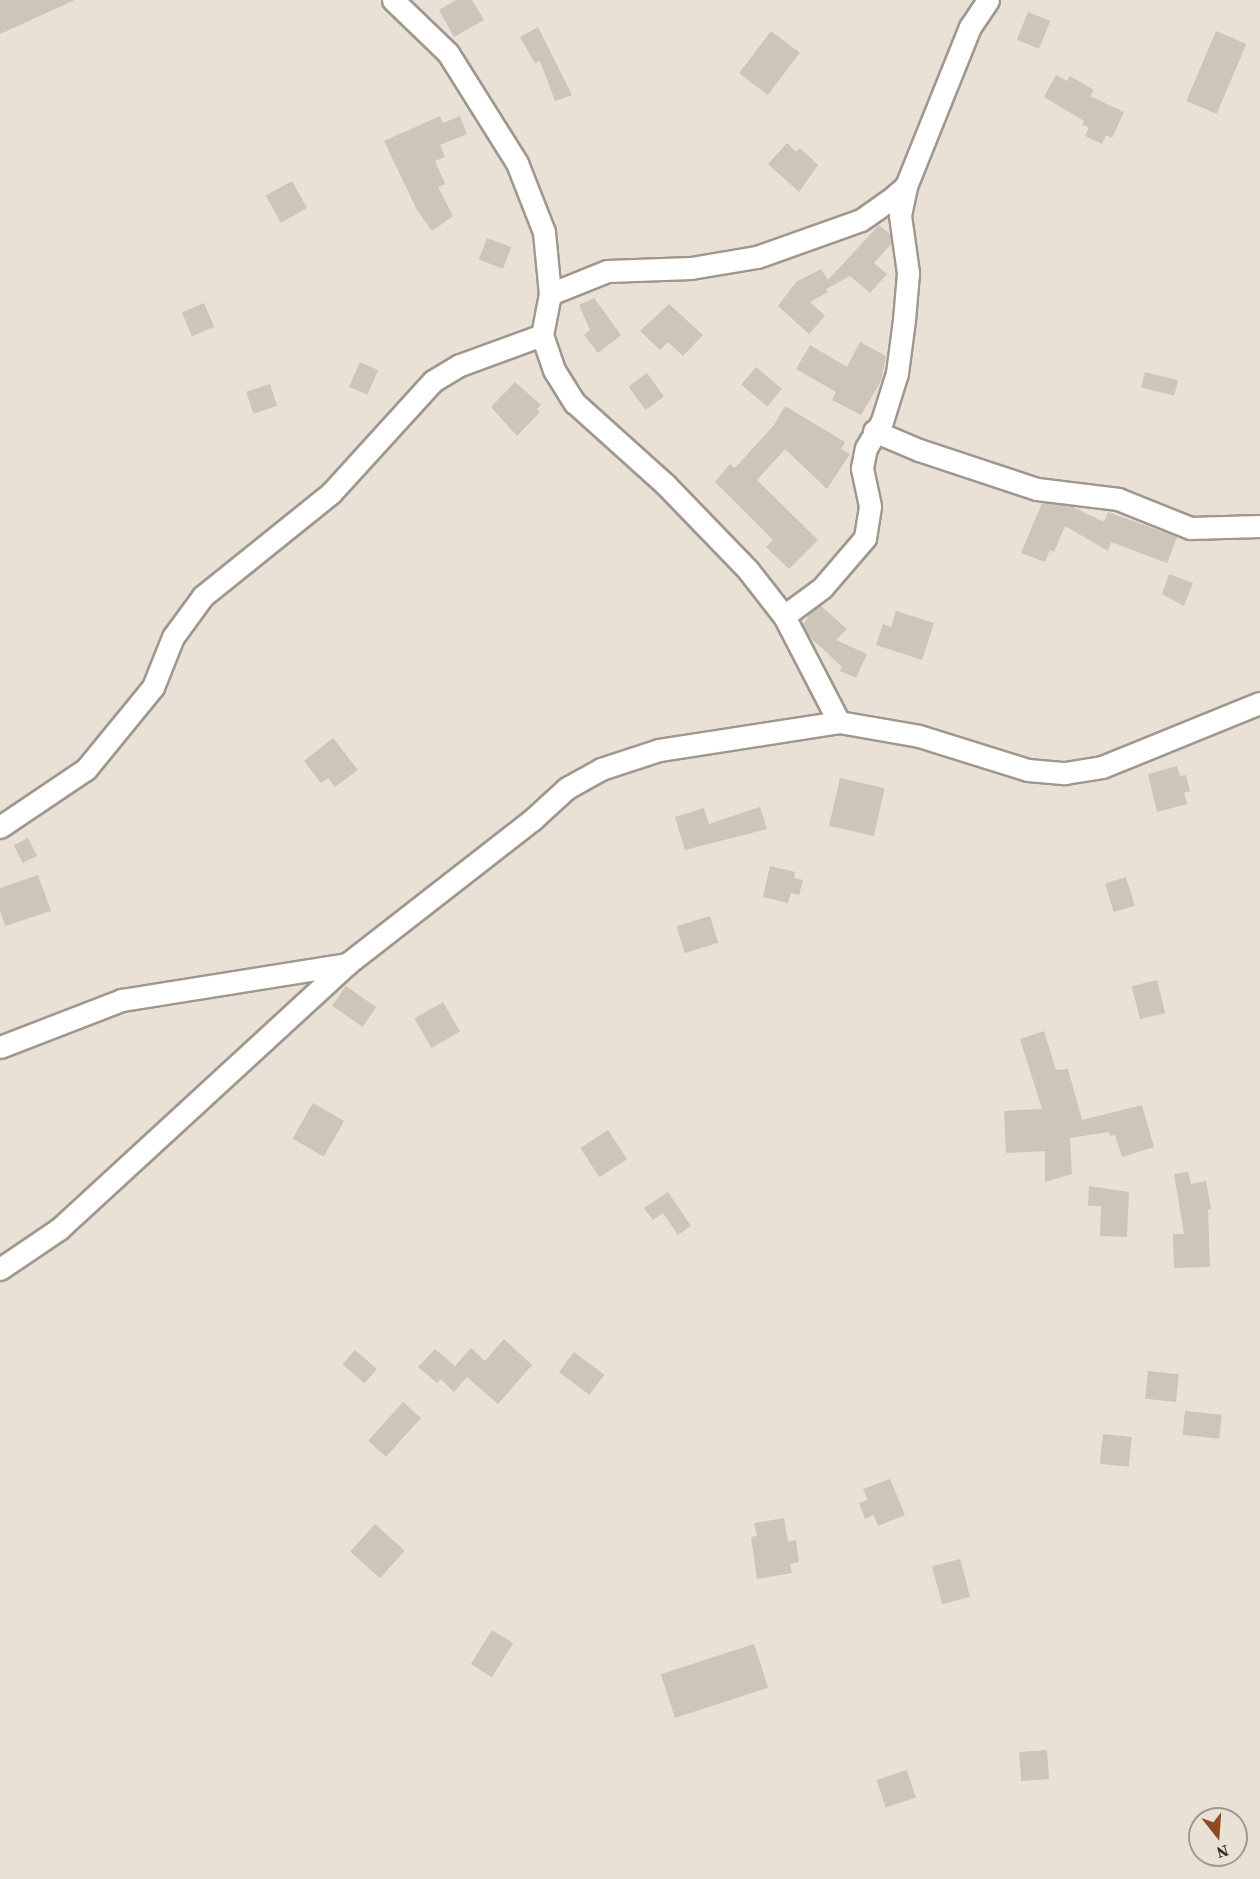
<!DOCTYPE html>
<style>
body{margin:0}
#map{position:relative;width:1260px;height:1879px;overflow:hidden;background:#eae1d6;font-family:"Source Serif 4",serif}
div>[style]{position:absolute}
.building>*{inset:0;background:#cdc4ba;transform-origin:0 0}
.roads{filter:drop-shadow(2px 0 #a0978d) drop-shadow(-2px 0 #a0978d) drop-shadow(0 2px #a0978d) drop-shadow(0 -2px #a0978d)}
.minor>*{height:21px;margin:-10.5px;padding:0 10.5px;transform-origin:10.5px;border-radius:10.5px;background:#fff}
span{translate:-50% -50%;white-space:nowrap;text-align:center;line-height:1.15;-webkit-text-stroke:5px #eae1d6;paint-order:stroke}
.north{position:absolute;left:1188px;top:1807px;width:60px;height:60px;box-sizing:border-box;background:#eae1d6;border:2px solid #a09991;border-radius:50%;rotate:163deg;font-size:16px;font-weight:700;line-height:24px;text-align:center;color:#312d29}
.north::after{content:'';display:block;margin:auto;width:21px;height:27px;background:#8f4a1f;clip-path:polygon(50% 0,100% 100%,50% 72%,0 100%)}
</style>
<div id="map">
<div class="building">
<i style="clip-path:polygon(0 0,75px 0,0 34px)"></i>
<i style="clip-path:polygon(456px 0,472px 0,484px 20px,454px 37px,439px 10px)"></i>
<i style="left:1028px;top:12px;width:24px;height:30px;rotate:22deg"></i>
<i style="clip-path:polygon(538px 27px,572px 95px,555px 101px,540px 61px,535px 63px,520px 37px)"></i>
<i style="left:771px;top:31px;width:36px;height:53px;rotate:37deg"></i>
<i style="left:1216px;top:31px;width:33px;height:76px;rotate:23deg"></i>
<i style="clip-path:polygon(1056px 75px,1067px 81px,1070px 76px,1094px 90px,1090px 96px,1124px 112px,1112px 138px,1106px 135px,1102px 144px,1085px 136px,1089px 127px,1082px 125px,1084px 121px,1044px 97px)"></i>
<i style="clip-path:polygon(440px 116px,443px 123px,460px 116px,467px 134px,440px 145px,445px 157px,435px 161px,445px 184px,438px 187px,453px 216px,432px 231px,417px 210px,384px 141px)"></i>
<i style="clip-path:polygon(787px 143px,796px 152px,800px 148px,818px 165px,799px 192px,768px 164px)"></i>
<i style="left:292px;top:181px;width:31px;height:30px;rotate:61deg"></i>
<i style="clip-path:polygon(879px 225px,890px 234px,891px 244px,874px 263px,887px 274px,870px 293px,850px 276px,826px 289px,828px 292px,810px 302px,825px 316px,809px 334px,778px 306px,796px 282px,821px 269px,828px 280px)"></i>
<i style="left:487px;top:238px;width:26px;height:23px;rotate:21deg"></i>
<i style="clip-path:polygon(594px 298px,621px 335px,598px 353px,584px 335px,590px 330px,579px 305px)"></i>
<i style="left:204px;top:303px;width:26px;height:24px;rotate:67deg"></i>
<i style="clip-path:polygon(669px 304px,703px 335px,683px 356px,668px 342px,660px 350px,640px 331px)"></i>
<i style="clip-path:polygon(860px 342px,886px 356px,881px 381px,861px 415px,832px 400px,836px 392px,796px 369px,810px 345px,847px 367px)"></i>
<i style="left:360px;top:362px;width:20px;height:27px;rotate:24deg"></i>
<i style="left:756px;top:367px;width:34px;height:23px;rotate:40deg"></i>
<i style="left:1145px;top:372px;width:34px;height:16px;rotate:14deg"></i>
<i style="left:647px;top:373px;width:29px;height:23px;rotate:54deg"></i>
<i style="clip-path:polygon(515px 382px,541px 405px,537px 409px,540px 412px,517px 436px,491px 407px)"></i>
<i style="left:270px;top:384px;width:23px;height:25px;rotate:72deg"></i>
<i style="clip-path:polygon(785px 406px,845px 442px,841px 449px,850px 454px,827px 489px,785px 449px,757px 480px,818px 540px,789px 569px,766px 547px,773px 540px,715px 482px,730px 464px,735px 468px,774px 425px)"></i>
<i style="clip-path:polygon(1042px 503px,1071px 506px,1104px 522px,1108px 512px,1177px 537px,1167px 563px,1111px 542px,1108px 551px,1065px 526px,1054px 552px,1050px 550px,1045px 562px,1021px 553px)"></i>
<i style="clip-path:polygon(1169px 574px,1193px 583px,1184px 606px,1162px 594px)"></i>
<i style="clip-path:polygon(820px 605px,847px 629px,836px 640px,867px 654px,856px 678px,840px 671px,842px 667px,810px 637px,803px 625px,806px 626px,803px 624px,808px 618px,806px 616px)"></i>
<i style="clip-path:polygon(896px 611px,934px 623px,922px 660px,876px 645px,883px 624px,891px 627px)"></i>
<i style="clip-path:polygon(333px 738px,358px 770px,335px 787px,328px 778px,321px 783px,304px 761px)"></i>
<i style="clip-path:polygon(1177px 766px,1180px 776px,1186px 775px,1190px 791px,1184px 793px,1187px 804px,1157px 812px,1148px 774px)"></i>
<i style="left:840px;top:778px;width:46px;height:49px;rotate:13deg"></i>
<i style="clip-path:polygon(760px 807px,767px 829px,685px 850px,675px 817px,704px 808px,709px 824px)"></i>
<i style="left:28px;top:838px;width:20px;height:16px;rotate:63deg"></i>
<i style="clip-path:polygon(770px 866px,795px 872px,794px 878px,803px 880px,799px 895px,791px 893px,788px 903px,763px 897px)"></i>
<i style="clip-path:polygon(38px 875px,51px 911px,5px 926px,0 911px,0 888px)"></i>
<i style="left:1126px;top:877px;width:30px;height:22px;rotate:73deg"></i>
<i style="left:710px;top:916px;width:28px;height:35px;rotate:73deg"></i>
<i style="left:1157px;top:980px;width:34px;height:26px;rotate:76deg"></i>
<i style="left:346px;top:986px;width:37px;height:24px;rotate:35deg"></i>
<i style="left:443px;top:1002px;width:34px;height:33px;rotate:60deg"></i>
<i style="clip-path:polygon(1044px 1031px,1056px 1070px,1068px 1069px,1082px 1120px,1142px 1105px,1154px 1147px,1122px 1157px,1115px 1135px,1110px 1136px,1109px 1132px,1070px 1138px,1072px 1174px,1045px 1182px,1045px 1151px,1006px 1153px,1004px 1111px,1042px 1109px,1020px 1039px)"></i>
<i style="left:313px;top:1103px;width:36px;height:41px;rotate:30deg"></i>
<i style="left:608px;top:1130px;width:35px;height:33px;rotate:57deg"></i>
<i style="clip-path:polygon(1188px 1172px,1191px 1184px,1206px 1181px,1211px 1209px,1208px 1210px,1210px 1267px,1174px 1268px,1173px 1234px,1184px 1234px,1174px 1174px)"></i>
<i style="clip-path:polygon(1089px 1186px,1129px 1192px,1127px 1237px,1100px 1236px,1101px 1206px,1088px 1206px)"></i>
<i style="clip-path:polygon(668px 1192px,691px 1226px,678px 1235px,663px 1213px,653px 1220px,644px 1208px)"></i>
<i style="clip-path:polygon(504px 1339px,532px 1365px,498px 1404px,467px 1377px,454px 1392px,441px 1379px,437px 1383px,418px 1367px,435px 1349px,455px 1366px,471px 1348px,485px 1361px)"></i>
<i style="left:355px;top:1350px;width:29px;height:19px;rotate:41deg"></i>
<i style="left:574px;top:1352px;width:38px;height:25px;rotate:37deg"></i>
<i style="left:1148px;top:1371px;width:31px;height:28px;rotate:6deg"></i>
<i style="left:403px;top:1402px;width:24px;height:52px;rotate:42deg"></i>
<i style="left:1185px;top:1411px;width:37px;height:24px;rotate:6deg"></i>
<i style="left:1103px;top:1434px;width:29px;height:30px;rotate:6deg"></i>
<i style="clip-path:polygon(890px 1479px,905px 1515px,878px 1526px,874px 1515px,865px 1519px,859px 1503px,868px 1500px,863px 1489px)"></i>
<i style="clip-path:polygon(784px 1518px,788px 1542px,796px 1540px,799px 1562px,790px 1564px,792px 1573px,757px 1579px,751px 1537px,757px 1536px,754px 1523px)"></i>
<i style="left:375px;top:1524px;width:40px;height:37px;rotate:42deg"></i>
<i style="left:960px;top:1559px;width:39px;height:29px;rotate:75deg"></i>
<i style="left:492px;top:1630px;width:25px;height:40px;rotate:32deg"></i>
<i style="left:754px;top:1644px;width:46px;height:98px;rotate:72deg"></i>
<i style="left:1047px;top:1750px;width:29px;height:28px;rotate:86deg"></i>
<i style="left:907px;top:1770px;width:29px;height:32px;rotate:72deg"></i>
</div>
<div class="roads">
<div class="minor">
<i style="left:393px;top:0;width:76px;rotate:43.9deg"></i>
<i style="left:448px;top:53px;width:130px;rotate:57.9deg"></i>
<i style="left:517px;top:163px;width:74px;rotate:68.6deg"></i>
<i style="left:544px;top:232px;width:62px;rotate:84.5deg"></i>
<i style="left:550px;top:294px;width:42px;rotate:101deg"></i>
<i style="left:542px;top:335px;width:37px;rotate:71deg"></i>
<i style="left:554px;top:370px;width:39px;rotate:58deg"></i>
<i style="left:575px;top:403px;width:121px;rotate:42deg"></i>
<i style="left:665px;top:484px;width:120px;rotate:46deg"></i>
<i style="left:748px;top:570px;width:58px;rotate:52deg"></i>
<i style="left:784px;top:616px;width:119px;rotate:62.6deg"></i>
<i style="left:550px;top:294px;width:61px;rotate:-22deg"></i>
<i style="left:607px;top:271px;width:84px;rotate:-2deg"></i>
<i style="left:691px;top:268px;width:67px;rotate:-9.5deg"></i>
<i style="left:757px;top:257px;width:110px;rotate:-19.6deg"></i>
<i style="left:861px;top:220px;width:35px;rotate:-35deg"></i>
<i style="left:890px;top:200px;width:21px;rotate:-41deg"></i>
<i style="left:906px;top:186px;width:171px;rotate:-68.1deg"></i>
<i style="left:970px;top:27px;width:32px;rotate:-56deg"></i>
<i style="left:874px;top:431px;width:49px;rotate:22.9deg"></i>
<i style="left:919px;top:450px;width:124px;rotate:18.3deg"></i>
<i style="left:1037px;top:489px;width:82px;rotate:7deg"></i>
<i style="left:1118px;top:499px;width:78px;rotate:21.9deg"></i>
<i style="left:1190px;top:528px;width:70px;rotate:-1.6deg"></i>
<i style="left:784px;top:616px;width:47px;rotate:-36.4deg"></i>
<i style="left:822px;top:588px;width:66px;rotate:-49.3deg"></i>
<i style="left:865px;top:538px;width:32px;rotate:-81deg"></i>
<i style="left:870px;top:506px;width:39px;rotate:-102deg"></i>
<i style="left:862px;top:468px;width:20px;rotate:-79deg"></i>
<i style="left:866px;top:448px;width:31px;rotate:-59deg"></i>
<i style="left:882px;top:421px;width:50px;rotate:-72.6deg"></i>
<i style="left:897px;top:373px;width:53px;rotate:-82.5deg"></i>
<i style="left:904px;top:320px;width:47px;rotate:-85.1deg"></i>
<i style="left:908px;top:273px;width:59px;rotate:-97.9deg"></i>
<i style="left:900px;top:215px;width:30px;rotate:-78deg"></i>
<i style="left:0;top:827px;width:104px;rotate:-34deg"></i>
<i style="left:86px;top:769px;width:106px;rotate:-50.7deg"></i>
<i style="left:153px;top:687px;width:54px;rotate:-68.2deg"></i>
<i style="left:173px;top:637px;width:51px;rotate:-53.8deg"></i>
<i style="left:203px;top:596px;width:164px;rotate:-38.8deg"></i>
<i style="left:331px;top:493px;width:151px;rotate:-47.7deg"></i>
<i style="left:433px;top:381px;width:31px;rotate:-31deg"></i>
<i style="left:460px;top:365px;width:87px;rotate:-20.1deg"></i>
<i style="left:0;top:1047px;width:131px;rotate:-21.1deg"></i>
<i style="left:122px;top:1000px;width:228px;rotate:-9.1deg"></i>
<i style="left:0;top:1269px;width:71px;rotate:-34.1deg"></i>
<i style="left:59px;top:1229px;width:391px;rotate:-42.6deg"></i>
<i style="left:347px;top:964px;width:234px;rotate:-37.9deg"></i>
<i style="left:532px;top:820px;width:47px;rotate:-42.4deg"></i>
<i style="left:567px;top:788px;width:39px;rotate:-29deg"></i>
<i style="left:601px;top:769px;width:61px;rotate:-18.1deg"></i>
<i style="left:659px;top:750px;width:182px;rotate:-8.8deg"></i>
<i style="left:839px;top:722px;width:81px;rotate:9.9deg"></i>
<i style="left:919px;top:736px;width:114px;rotate:17.3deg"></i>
<i style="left:1028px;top:770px;width:37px;rotate:5deg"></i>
<i style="left:1065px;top:773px;width:37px;rotate:-9deg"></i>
<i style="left:1102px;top:767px;width:170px;rotate:-22.1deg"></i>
</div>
</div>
<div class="north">N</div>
</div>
